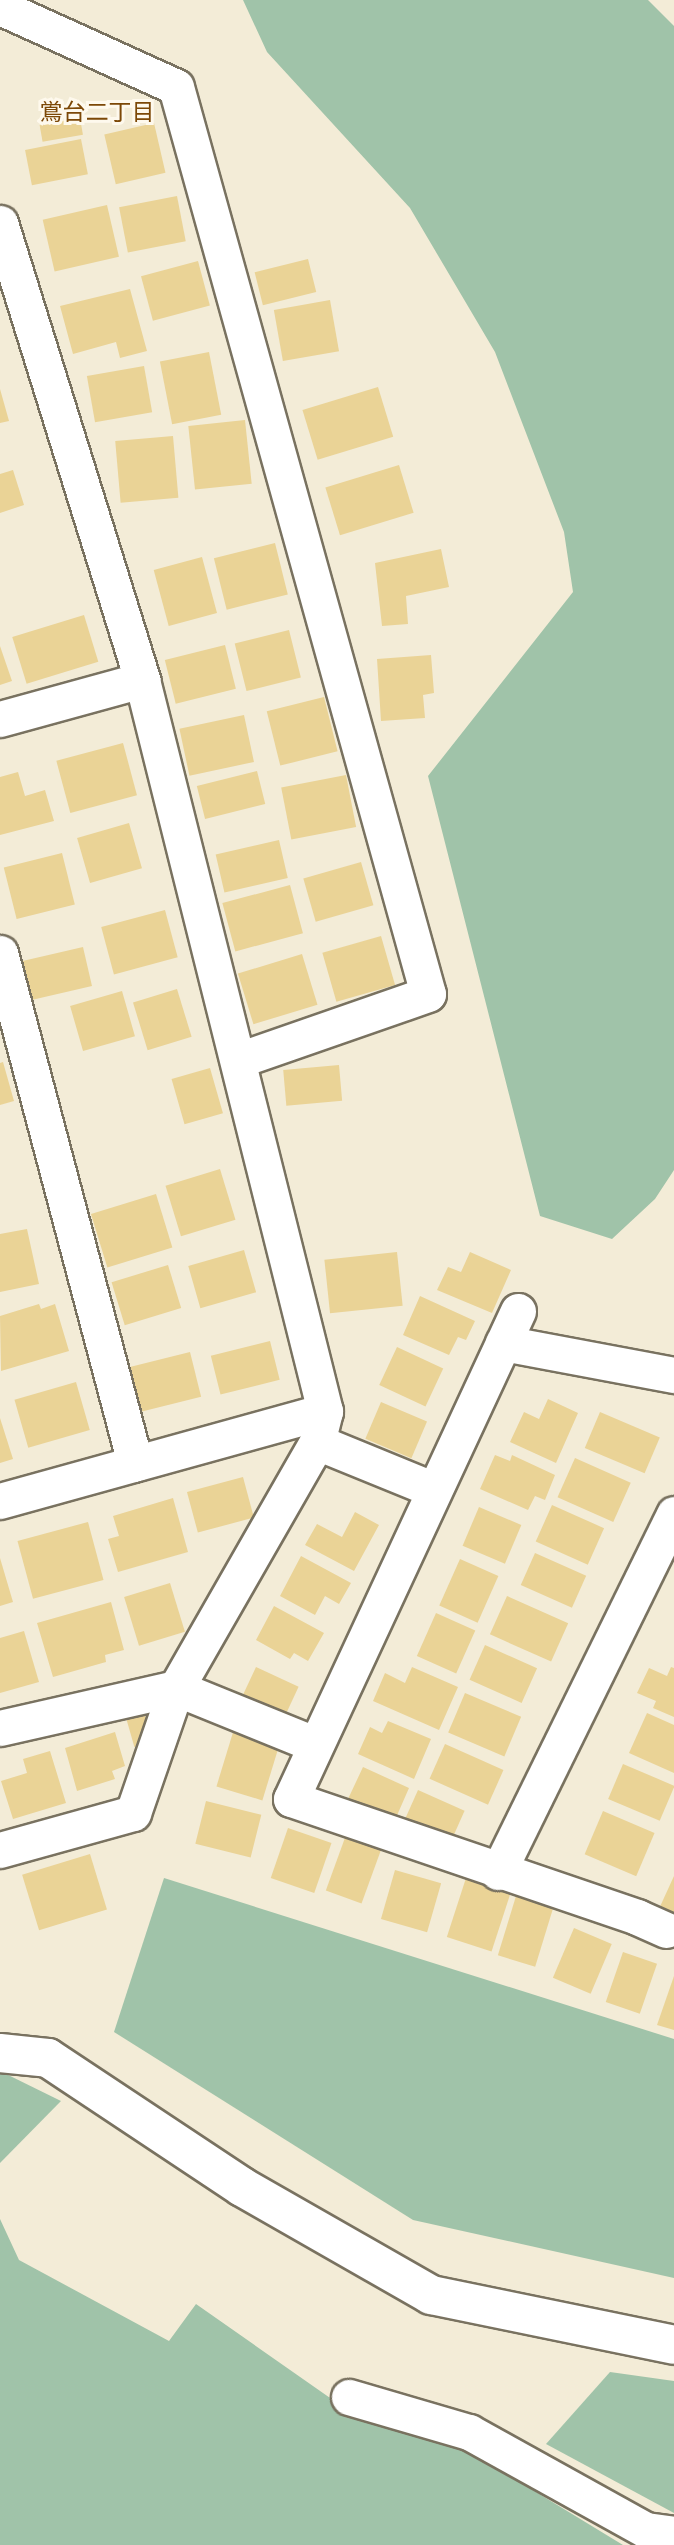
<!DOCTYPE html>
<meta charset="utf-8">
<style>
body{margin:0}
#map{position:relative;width:674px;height:2545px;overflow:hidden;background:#f3ecd7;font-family:Quicksand,"Noto Sans JP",sans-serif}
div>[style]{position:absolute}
.green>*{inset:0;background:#a0c3a9}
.building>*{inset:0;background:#ead396;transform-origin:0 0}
.roads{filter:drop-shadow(2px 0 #797260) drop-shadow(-2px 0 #797260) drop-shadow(0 2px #797260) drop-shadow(0 -2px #797260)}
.street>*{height:35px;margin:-17.5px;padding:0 17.5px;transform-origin:17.5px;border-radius:17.5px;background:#fff}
.secondary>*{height:38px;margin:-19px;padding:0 19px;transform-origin:19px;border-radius:19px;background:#fff}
span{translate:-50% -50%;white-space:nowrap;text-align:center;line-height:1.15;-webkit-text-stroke:6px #fef9ed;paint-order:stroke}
.neighbourhood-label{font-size:23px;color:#7c4807}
</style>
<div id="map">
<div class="green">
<i style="clip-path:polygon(243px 0,648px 0,674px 26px,674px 1170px,655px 1199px,612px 1239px,540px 1216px,428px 776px,573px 592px,564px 532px,495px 352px,410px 208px,267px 52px)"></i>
<i style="clip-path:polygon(164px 1878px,674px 2039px,674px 2278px,413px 2220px,114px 2032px)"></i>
<i style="clip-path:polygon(0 2071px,61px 2101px,0 2163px)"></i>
<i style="clip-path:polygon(0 2219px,19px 2260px,169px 2341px,196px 2304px,343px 2407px,472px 2453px,623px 2545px,0 2545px)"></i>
<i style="clip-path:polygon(610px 2372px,674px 2381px,674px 2513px,546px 2444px)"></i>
</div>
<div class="building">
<i style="left:80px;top:118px;width:17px;height:41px;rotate:80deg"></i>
<i style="left:154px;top:123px;width:51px;height:51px;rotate:77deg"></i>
<i style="left:81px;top:139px;width:36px;height:57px;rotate:79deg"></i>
<i style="left:177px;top:196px;width:46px;height:59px;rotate:79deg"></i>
<i style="left:107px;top:205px;width:53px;height:66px;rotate:77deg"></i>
<i style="left:308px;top:259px;width:34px;height:55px;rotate:76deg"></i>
<i style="left:198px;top:261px;width:46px;height:59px;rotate:75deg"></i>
<i style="clip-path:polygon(130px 289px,147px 351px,120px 358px,116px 342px,73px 354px,60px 306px)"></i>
<i style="left:330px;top:300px;width:52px;height:57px;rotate:80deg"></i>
<i style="left:209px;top:352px;width:64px;height:50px;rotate:79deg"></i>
<i style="left:144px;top:366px;width:47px;height:58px;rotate:80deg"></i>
<i style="left:378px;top:387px;width:52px;height:79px;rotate:73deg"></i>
<i style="clip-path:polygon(0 389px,9px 421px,0 423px)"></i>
<i style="left:245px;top:420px;width:64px;height:57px;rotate:84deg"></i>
<i style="left:173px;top:436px;width:62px;height:58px;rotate:85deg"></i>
<i style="left:399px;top:465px;width:50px;height:77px;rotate:73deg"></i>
<i style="clip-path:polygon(13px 470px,24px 505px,0 513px,0 474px)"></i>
<i style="left:275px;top:543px;width:53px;height:63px;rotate:76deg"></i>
<i style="clip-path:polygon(441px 549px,449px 587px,406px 596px,408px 624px,382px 626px,375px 563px)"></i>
<i style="left:202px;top:557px;width:58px;height:50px;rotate:75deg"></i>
<i style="left:84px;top:615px;width:49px;height:75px;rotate:73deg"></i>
<i style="left:289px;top:630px;width:49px;height:56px;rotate:76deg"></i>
<i style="left:225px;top:645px;width:45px;height:62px;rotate:76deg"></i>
<i style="clip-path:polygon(0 646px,12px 681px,0 685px)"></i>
<i style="clip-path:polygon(431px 655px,434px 693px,423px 695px,425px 718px,381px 721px,377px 659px)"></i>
<i style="left:324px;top:697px;width:56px;height:59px;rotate:76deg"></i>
<i style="left:244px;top:715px;width:48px;height:66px;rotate:78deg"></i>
<i style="left:123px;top:743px;width:54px;height:69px;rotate:75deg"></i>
<i style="left:257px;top:771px;width:34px;height:62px;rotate:76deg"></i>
<i style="clip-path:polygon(18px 772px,25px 796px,45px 790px,54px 821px,0 835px,0 777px)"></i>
<i style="left:346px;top:775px;width:53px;height:66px;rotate:79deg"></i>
<i style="left:129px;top:823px;width:47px;height:54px;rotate:74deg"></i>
<i style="left:279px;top:840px;width:39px;height:65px;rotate:77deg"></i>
<i style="left:62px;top:853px;width:53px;height:60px;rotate:76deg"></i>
<i style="left:361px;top:862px;width:45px;height:60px;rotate:74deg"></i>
<i style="left:290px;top:885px;width:50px;height:70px;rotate:75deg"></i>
<i style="left:165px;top:910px;width:49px;height:66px;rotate:75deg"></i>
<i style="left:381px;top:936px;width:51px;height:61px;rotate:74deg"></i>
<i style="left:83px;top:947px;width:40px;height:62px;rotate:77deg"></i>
<i style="left:302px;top:954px;width:53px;height:67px;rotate:73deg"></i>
<i style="left:177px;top:989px;width:50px;height:46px;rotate:73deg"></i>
<i style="left:122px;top:991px;width:47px;height:54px;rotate:74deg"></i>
<i style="clip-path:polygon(3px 1062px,14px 1101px,0 1105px,0 1063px)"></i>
<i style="left:339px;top:1065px;width:36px;height:56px;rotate:85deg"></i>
<i style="left:210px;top:1068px;width:47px;height:40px;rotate:74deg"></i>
<i style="left:220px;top:1169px;width:53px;height:57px;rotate:73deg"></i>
<i style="left:156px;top:1194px;width:56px;height:68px;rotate:73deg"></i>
<i style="clip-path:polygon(27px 1229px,39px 1284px,0 1292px,0 1234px)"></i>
<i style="left:244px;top:1250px;width:44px;height:58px;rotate:74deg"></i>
<i style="left:397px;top:1252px;width:54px;height:73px;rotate:84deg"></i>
<i style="clip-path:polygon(470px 1252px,511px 1270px,492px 1313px,437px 1290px,448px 1267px,461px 1272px)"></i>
<i style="left:168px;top:1265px;width:45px;height:59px;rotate:73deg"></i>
<i style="clip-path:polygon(420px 1296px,475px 1321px,466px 1340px,458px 1337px,449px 1355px,403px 1335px)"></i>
<i style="clip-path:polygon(39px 1304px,41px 1309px,55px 1304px,69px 1351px,1px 1371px,0 1316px)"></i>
<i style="left:270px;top:1341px;width:40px;height:61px;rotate:76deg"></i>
<i style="left:397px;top:1347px;width:51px;height:42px;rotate:25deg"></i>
<i style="left:190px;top:1352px;width:46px;height:62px;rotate:76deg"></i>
<i style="left:76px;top:1382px;width:50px;height:64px;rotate:74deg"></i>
<i style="clip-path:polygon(548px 1399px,578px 1413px,556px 1463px,510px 1442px,524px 1412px,539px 1419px)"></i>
<i style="left:381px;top:1402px;width:50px;height:40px;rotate:23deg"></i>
<i style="left:600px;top:1412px;width:65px;height:39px;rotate:23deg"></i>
<i style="clip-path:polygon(0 1418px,13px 1459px,0 1463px)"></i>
<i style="clip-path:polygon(495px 1455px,510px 1461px,512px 1455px,555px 1475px,545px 1500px,535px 1496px,528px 1510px,480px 1489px)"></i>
<i style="left:575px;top:1458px;width:61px;height:43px;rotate:24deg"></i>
<i style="left:243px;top:1477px;width:42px;height:58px;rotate:75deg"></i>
<i style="clip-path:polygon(173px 1498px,188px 1552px,118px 1572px,108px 1539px,119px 1536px,113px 1516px)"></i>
<i style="left:552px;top:1505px;width:57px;height:40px;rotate:24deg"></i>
<i style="left:479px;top:1507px;width:46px;height:42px;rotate:23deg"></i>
<i style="clip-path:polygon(355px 1512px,379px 1525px,354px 1571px,305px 1545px,317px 1524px,342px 1537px)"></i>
<i style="left:88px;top:1522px;width:60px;height:73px;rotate:75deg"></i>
<i style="left:535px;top:1553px;width:56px;height:35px;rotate:24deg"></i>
<i style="clip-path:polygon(301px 1556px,351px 1583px,339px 1604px,325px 1596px,315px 1615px,280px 1596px)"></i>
<i style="clip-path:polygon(0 1558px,13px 1602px,0 1606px)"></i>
<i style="left:460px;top:1559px;width:42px;height:51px;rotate:24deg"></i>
<i style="left:170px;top:1583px;width:51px;height:48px;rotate:73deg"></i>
<i style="left:507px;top:1596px;width:67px;height:42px;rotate:24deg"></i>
<i style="clip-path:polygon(111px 1602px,124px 1650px,105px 1655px,106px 1662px,53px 1677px,37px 1623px)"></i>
<i style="clip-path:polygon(274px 1606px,324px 1633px,308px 1661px,294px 1653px,290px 1659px,256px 1640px)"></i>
<i style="left:436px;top:1613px;width:43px;height:47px;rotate:24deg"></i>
<i style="clip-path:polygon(24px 1631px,39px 1682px,0 1693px,0 1638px)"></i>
<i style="left:485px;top:1645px;width:57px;height:38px;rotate:24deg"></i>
<i style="left:256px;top:1667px;width:47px;height:39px;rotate:25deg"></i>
<i style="clip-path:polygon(412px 1667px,458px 1687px,439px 1730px,373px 1701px,385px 1673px,405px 1683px)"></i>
<i style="clip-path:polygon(671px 1667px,674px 1668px,674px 1717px,653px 1708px,656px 1701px,637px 1693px,649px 1668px,667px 1676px)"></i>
<i style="left:465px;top:1693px;width:61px;height:43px;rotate:23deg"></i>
<i style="left:143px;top:1708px;width:35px;height:19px;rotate:74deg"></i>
<i style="clip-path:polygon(647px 1713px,674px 1725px,674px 1773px,629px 1753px)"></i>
<i style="clip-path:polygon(388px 1721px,431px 1739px,414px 1779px,358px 1754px,370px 1727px,382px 1733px)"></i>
<i style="left:234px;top:1729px;width:48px;height:60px;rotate:17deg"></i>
<i style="clip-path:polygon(115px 1732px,125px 1766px,112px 1771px,115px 1779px,77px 1791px,65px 1748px)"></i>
<i style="left:445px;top:1744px;width:64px;height:38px;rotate:24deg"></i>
<i style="clip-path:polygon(50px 1751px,66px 1803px,13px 1819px,1px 1781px,27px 1773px,23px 1759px)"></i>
<i style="left:623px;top:1764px;width:56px;height:38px;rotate:23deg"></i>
<i style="clip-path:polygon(363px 1767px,409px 1788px,395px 1820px,349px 1811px,353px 1801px,348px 1799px)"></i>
<i style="left:418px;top:1790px;width:51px;height:35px;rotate:24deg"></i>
<i style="left:206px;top:1801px;width:57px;height:44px;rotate:14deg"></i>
<i style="left:603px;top:1811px;width:56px;height:47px;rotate:23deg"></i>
<i style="left:288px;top:1828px;width:46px;height:53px;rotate:19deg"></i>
<i style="left:346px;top:1835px;width:38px;height:59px;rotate:20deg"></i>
<i style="left:90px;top:1854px;width:58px;height:71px;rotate:73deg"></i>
<i style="left:395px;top:1870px;width:48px;height:51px;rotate:16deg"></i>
<i style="clip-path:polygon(674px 1876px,674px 1918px,658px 1911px)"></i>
<i style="left:466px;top:1878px;width:47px;height:62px;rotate:18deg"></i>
<i style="left:516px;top:1896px;width:39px;height:62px;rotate:17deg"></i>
<i style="left:574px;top:1928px;width:41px;height:54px;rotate:23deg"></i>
<i style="left:623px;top:1952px;width:36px;height:53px;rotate:19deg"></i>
<i style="clip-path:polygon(674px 1976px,674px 2030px,657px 2025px)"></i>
</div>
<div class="roads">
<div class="street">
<i style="left:0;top:7px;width:193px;rotate:24.4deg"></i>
<i style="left:176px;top:87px;width:941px;rotate:74.47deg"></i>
<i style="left:428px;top:994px;width:200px;rotate:160.8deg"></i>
<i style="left:0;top:223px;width:479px;rotate:72.7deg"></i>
<i style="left:142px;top:680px;width:754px;rotate:75.95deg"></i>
<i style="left:325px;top:1411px;width:32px;rotate:104deg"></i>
<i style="left:317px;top:1442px;width:284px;rotate:119.8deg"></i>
<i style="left:176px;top:1688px;width:180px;rotate:167.2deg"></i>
<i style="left:0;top:719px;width:147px;rotate:-15.4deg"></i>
<i style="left:0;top:953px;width:528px;rotate:75.17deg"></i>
<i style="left:518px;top:1311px;width:538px;rotate:114.95deg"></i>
<i style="left:291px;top:1799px;width:366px;rotate:18.8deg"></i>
<i style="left:637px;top:1917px;width:32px;rotate:24deg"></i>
<i style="left:503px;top:1343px;width:174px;rotate:10.6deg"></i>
<i style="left:317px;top:1442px;width:124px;rotate:22.2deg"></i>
<i style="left:0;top:1501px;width:337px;rotate:-15.5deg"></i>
<i style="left:0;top:1850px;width:138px;rotate:-15.5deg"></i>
<i style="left:133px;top:1813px;width:132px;rotate:-71deg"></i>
<i style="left:176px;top:1688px;width:149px;rotate:22.1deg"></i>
<i style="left:498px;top:1872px;width:399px;rotate:-63.8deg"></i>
<i style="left:349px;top:2397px;width:125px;rotate:16.3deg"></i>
<i style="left:469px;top:2432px;width:202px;rotate:29deg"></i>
<i style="left:646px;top:2530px;width:28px;rotate:8deg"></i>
</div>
<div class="secondary">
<i style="left:0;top:2053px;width:48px;rotate:5.9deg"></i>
<i style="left:48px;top:2058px;width:233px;rotate:33.6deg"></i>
<i style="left:242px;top:2187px;width:218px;rotate:29.7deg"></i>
<i style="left:431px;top:2295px;width:248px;rotate:11.6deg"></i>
</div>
</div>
<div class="neighbourhood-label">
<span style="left:97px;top:112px">鴬台二丁目</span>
</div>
</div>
